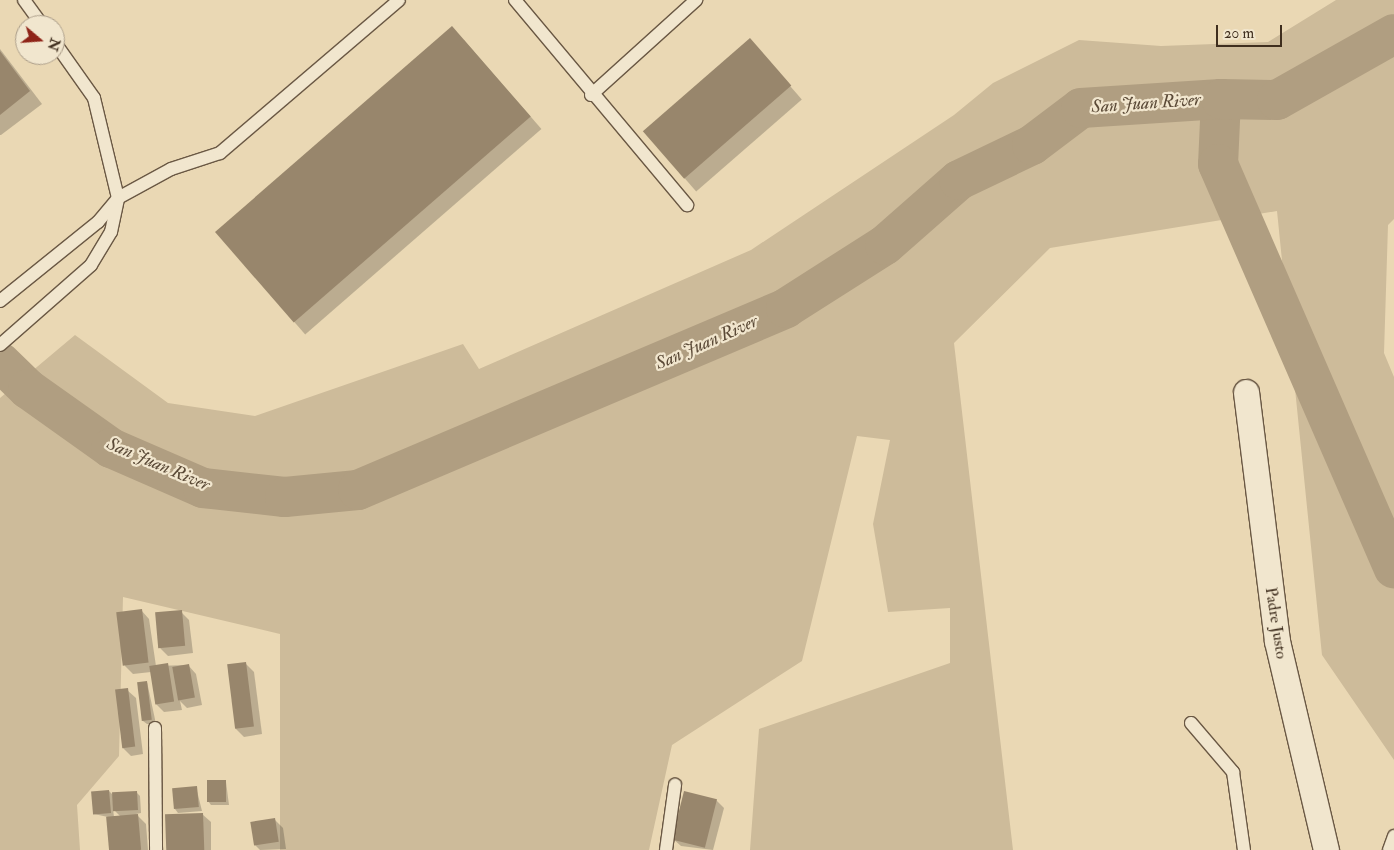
<!DOCTYPE html>
<style>
body{margin:0}
#map{position:relative;width:1394px;height:850px;overflow:hidden;background:#ead8b4;font-family:"IM FELL Double Pica",serif}
div>[style]{position:absolute}
.green>*{inset:0;background:#cdbb9a}
.shadow>*{inset:0;background:#0003;transform-origin:0 0}
.river>*{height:40px;margin:-20px;padding:0 20px;transform-origin:20px;border-radius:20px;background:#b09e81}
.building>*{inset:0;background:#98866c;transform-origin:0 0}
.roads{filter:drop-shadow(1px 0 #6a5844) drop-shadow(-1px 0 #6a5844) drop-shadow(0 1px #6a5844) drop-shadow(0 -1px #6a5844)}
.lane>*{height:12px;margin:-6px;padding:0 6px;transform-origin:6px;border-radius:6px;background:#f1e6ce}
.street>*{height:25px;margin:-12.5px;padding:0 12.5px;transform-origin:12.5px;border-radius:12.5px;background:#f1e6ce}
span{translate:-50% -50%;white-space:nowrap;text-align:center;line-height:1.15;-webkit-text-stroke:4.5px #f1e6ce;paint-order:stroke}
.street-label{font-size:16px;color:#3f2e1e}
.water-label{font-size:18px;color:#5b4a37;font-style:italic}
.north{position:absolute;left:15px;top:15px;width:50px;height:50px;box-sizing:border-box;background:#f1e6ce;border:1px solid #aa9c88;border-radius:50%;rotate:108deg;font-size:14px;font-weight:700;line-height:20px;text-align:center;color:#3f2e1e}
.north::after{content:'';display:block;margin:auto;width:18px;height:22px;background:#8f2418;clip-path:polygon(50% 0,100% 100%,50% 72%,0 100%)}
.scale{position:absolute;left:1216px;top:25px;width:66px;height:22px;box-sizing:border-box;border:2px solid #3f2e1e;border-top:0;padding-left:6px;font-size:15px;line-height:18px;white-space:nowrap;color:#3f2e1e;-webkit-text-stroke:4px #f1e6ce;paint-order:stroke}
</style>
<div id="map">
<div class="green">
<i style="clip-path:polygon(1336px 0,1394px 0,1394px 219px,1388px 225px,1384px 353px,1394px 377px,1394px 760px,1322px 655px,1277px 211px,1050px 248px,954px 343px,1013px 850px,750px 850px,759px 729px,950px 663px,950px 608px,888px 612px,873px 524px,890px 440px,857px 436px,802px 661px,672px 745px,649px 850px,280px 850px,280px 634px,123px 597px,119px 756px,77px 805px,80px 850px,0 850px,0 398px,75px 335px,168px 403px,255px 416px,463px 344px,479px 369px,751px 250px,954px 115px,993px 83px,1079px 40px,1161px 46px,1268px 42px)"></i>
</div>
<div class="shadow">
<i style="left:464px;top:40px;width:118px;height:313px;rotate:49deg"></i>
<i style="left:750px;top:40px;width:79px;height:140px;rotate:49deg"></i>
<i style="clip-path:polygon(0 49px,42px 104px,1px 135px,0 135px)"></i>
<i style="clip-path:polygon(141px 610px,149px 619px,156px 666px,188px 665px,196px 674px,202px 705px,187px 708px,180px 701px,182px 710px,164px 712px,156px 704px,151px 672px,133px 674px,125px 666px)"></i>
<i style="clip-path:polygon(181px 612px,189px 620px,193px 653px,168px 656px,160px 648px)"></i>
<i style="clip-path:polygon(246px 664px,254px 672px,262px 734px,244px 737px,236px 729px)"></i>
<i style="clip-path:polygon(147px 682px,156px 724px,147px 724px,143px 721px)"></i>
<i style="clip-path:polygon(127px 690px,136px 698px,143px 754px,131px 756px,123px 748px)"></i>
<i style="clip-path:polygon(226px 782px,229px 805px,211px 805px,208px 801px)"></i>
<i style="clip-path:polygon(196px 787px,202px 811px,178px 813px,175px 809px)"></i>
<i style="clip-path:polygon(evenodd,109px 791px,114px 796px,136px 792px,140px 796px,141px 813px,136px 814px,146px 824px,148px 850px,110px 850px,108px 817px,94px 814px,109px 791px,113px 809px,121px 817px,114px 817px,113px 809px)"></i>
<i style="clip-path:polygon(716px 800px,724px 808px,713px 850px,681px 846px,672px 838px)"></i>
<i style="clip-path:polygon(202px 814px,211px 822px,211px 850px,167px 850px)"></i>
<i style="clip-path:polygon(275px 820px,283px 828px,286px 849px,260px 850px,254px 844px)"></i>
</div>
<div class="river">
<i style="left:1221px;top:99px;width:65px;rotate:92.6deg"></i>
<i style="left:1218px;top:164px;width:441px;rotate:66.5deg"></i>
<i style="left:0;top:362px;width:39px;rotate:44deg"></i>
<i style="left:28px;top:389px;width:102px;rotate:35.4deg"></i>
<i style="left:111px;top:448px;width:100px;rotate:23.5deg"></i>
<i style="left:203px;top:488px;width:82px;rotate:6.3deg"></i>
<i style="left:285px;top:497px;width:73px;rotate:-5.5deg"></i>
<i style="left:358px;top:490px;width:465px;rotate:-23deg"></i>
<i style="left:786px;top:308px;width:117px;rotate:-32.5deg"></i>
<i style="left:885px;top:245px;width:98px;rotate:-41.3deg"></i>
<i style="left:959px;top:180px;width:81px;rotate:-25.6deg"></i>
<i style="left:1032px;top:145px;width:61px;rotate:-37.1deg"></i>
<i style="left:1081px;top:108px;width:140px;rotate:-3.7deg"></i>
<i style="left:1221px;top:99px;width:56px;rotate:1deg"></i>
<i style="left:1277px;top:100px;width:134px;rotate:-29.4deg"></i>
</div>
<div class="building">
<i style="left:452px;top:26px;width:120px;height:314px;rotate:49deg"></i>
<i style="left:750px;top:38px;width:63px;height:142px;rotate:49deg"></i>
<i style="clip-path:polygon(0 51px,30px 91px,0 115px)"></i>
<i style="left:142px;top:609px;width:54px;height:26px;rotate:83deg"></i>
<i style="left:182px;top:610px;width:36px;height:27px;rotate:85deg"></i>
<i style="left:246px;top:662px;width:65px;height:19px;rotate:83deg"></i>
<i style="left:168px;top:663px;width:39px;height:19px;rotate:81deg"></i>
<i style="left:189px;top:664px;width:34px;height:17px;rotate:80deg"></i>
<i style="left:147px;top:681px;width:39px;height:10px;rotate:83deg"></i>
<i style="left:128px;top:688px;width:59px;height:13px;rotate:83deg"></i>
<i style="left:207px;top:780px;width:19px;height:22px"></i>
<i style="left:197px;top:786px;width:21px;height:25px;rotate:85deg"></i>
<i style="left:109px;top:790px;width:23px;height:18px;rotate:85deg"></i>
<i style="left:137px;top:791px;width:19px;height:25px;rotate:87deg"></i>
<i style="left:684px;top:791px;width:34px;height:50px;rotate:14deg"></i>
<i style="left:203px;top:813px;width:37px;height:38px;rotate:88deg"></i>
<i style="left:138px;top:814px;width:36px;height:32px;rotate:85deg"></i>
<i style="left:275px;top:818px;width:24px;height:25px;rotate:81deg"></i>
</div>
<div class="roads">
<div class="lane">
<i style="left:24px;top:0;width:31px;rotate:54deg"></i>
<i style="left:515px;top:0;width:268px;rotate:50deg"></i>
<i style="left:591px;top:95px;width:142px;rotate:-42.1deg"></i>
<i style="left:0;top:301px;width:126px;rotate:-38.9deg"></i>
<i style="left:98px;top:222px;width:31px;rotate:-50deg"></i>
<i style="left:118px;top:198px;width:60px;rotate:-28.7deg"></i>
<i style="left:171px;top:169px;width:52px;rotate:-18.1deg"></i>
<i style="left:220px;top:153px;width:235px;rotate:-40.5deg"></i>
<i style="left:0;top:345px;width:121px;rotate:-41.3deg"></i>
<i style="left:91px;top:265px;width:39px;rotate:-59deg"></i>
<i style="left:111px;top:232px;width:35px;rotate:-78deg"></i>
<i style="left:118px;top:198px;width:103px;rotate:-103.5deg"></i>
<i style="left:94px;top:98px;width:67px;rotate:-125.3deg"></i>
<i style="left:1191px;top:723px;width:65px;rotate:49.4deg"></i>
<i style="left:1233px;top:772px;width:79px;rotate:82deg"></i>
<i style="left:155px;top:728px;width:122px;rotate:89.5deg"></i>
<i style="left:666px;top:850px;width:66px;rotate:-82.1deg"></i>
<i style="left:1389px;top:850px;width:15px;rotate:-70deg"></i>
</div>
<div class="street">
<i style="left:1246px;top:392px;width:251px;rotate:82.9deg"></i>
<i style="left:1277px;top:641px;width:215px;rotate:76.8deg"></i>
</div>
</div>
<div class="street-label">
<span style="left:1276px;top:623px;rotate:81deg">Padre Justo</span>
</div>
<div class="water-label">
<span style="left:1146px;top:104px;rotate:-4deg">San Juan River</span>
<span style="left:707px;top:343px;rotate:-24deg">San Juan River</span>
<span style="left:158px;top:465px;rotate:23deg">San Juan River</span>
</div>
<div class="north">N</div>
<div class="scale">20 m</div>
</div>
